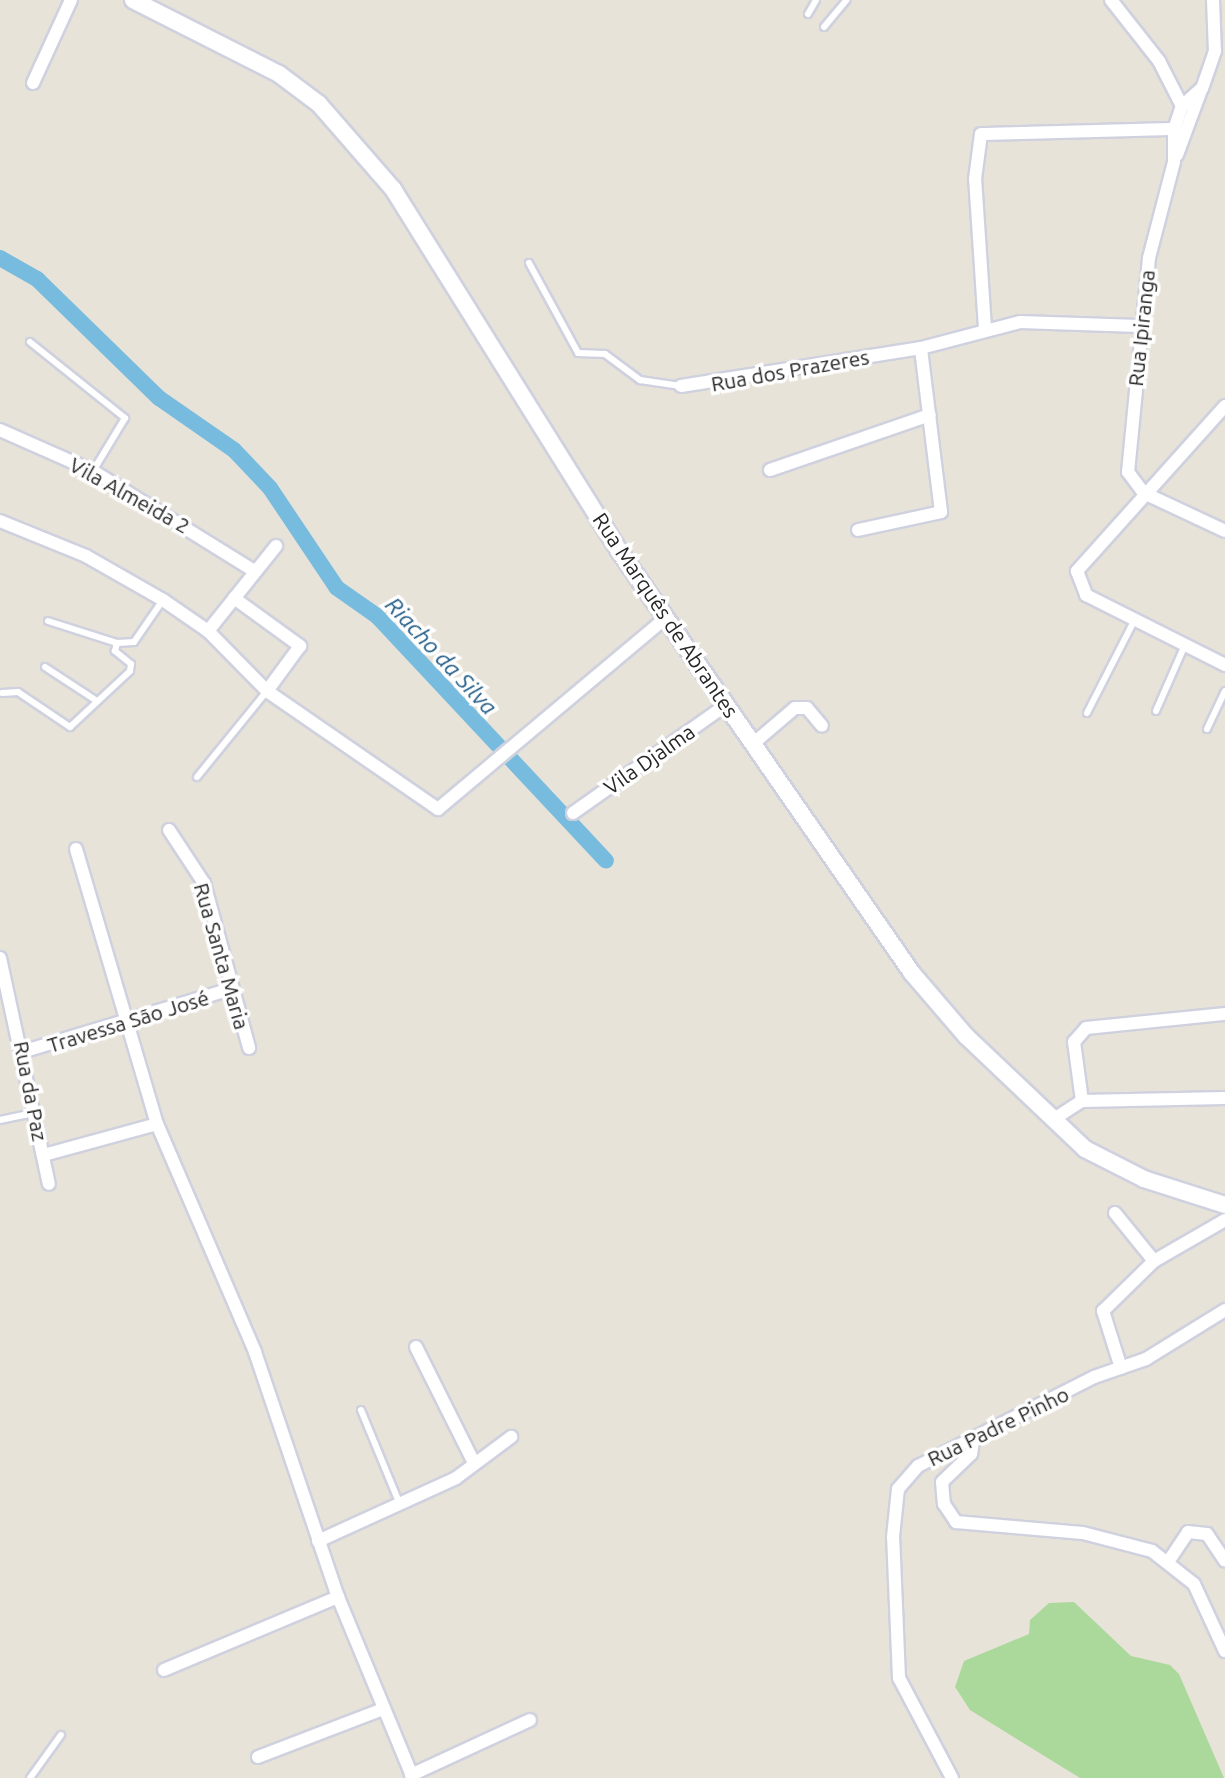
<!DOCTYPE html>
<meta charset="utf-8">
<style>
body{margin:0}
#map{position:relative;width:1225px;height:1778px;overflow:hidden;background:#e8e3d9;font-family:Ubuntu,sans-serif}
div>[style]{position:absolute}
.green>*{inset:0;background:#abd89b}
.canal>*{height:16px;margin:-8px;padding:0 8px;transform-origin:8px;border-radius:8px;background:#77bbdf}
.roads{filter:drop-shadow(2px 0 #cfd1de) drop-shadow(-2px 0 #cfd1de) drop-shadow(0 2px #cfd1de) drop-shadow(0 -2px #cfd1de)}
.service>*{height:6px;margin:-3px;padding:0 3px;transform-origin:3px;border-radius:3px;background:#fff}
.minor>*{height:12px;margin:-6px;padding:0 6px;transform-origin:6px;border-radius:6px;background:#fff}
.tertiary>*{height:16px;margin:-8px;padding:0 8px;transform-origin:8px;border-radius:8px;background:#fff}
span{translate:-50% -50%;white-space:nowrap;text-align:center;line-height:1.15;-webkit-text-stroke:7px #fff;paint-order:stroke}
.street-label{font-size:21px;color:#262626}
.water-label{font-size:23px;color:#1c5885;font-style:italic}
</style>
<div id="map">
<div class="green">
<i style="clip-path:polygon(1074px 1602px,1131px 1656px,1170px 1665px,1179px 1674px,1224px 1778px,1080px 1778px,970px 1710px,955px 1687px,964px 1661px,1029px 1634px,1030px 1620px,1049px 1603px)"></i>
</div>
<div class="canal">
<i style="left:0;top:258px;width:43px;rotate:29.6deg"></i>
<i style="left:37px;top:279px;width:170px;rotate:44.3deg"></i>
<i style="left:159px;top:398px;width:91px;rotate:34.7deg"></i>
<i style="left:234px;top:450px;width:52px;rotate:46.5deg"></i>
<i style="left:270px;top:488px;width:120px;rotate:56.2deg"></i>
<i style="left:337px;top:588px;width:49px;rotate:35deg"></i>
<i style="left:377px;top:616px;width:335px;rotate:46.9deg"></i>
</div>
<div class="roads">
<div class="service">
<i style="left:808px;top:14px;width:16px;rotate:-60deg"></i>
<i style="left:824px;top:27px;width:35px;rotate:-50deg"></i>
<i style="left:529px;top:263px;width:102px;rotate:61.4deg"></i>
<i style="left:578px;top:353px;width:27px;rotate:2deg"></i>
<i style="left:605px;top:354px;width:44px;rotate:36.6deg"></i>
<i style="left:640px;top:380px;width:41px;rotate:8.3deg"></i>
<i style="left:30px;top:342px;width:122px;rotate:38.7deg"></i>
<i style="left:125px;top:418px;width:62px;rotate:121.1deg"></i>
<i style="left:48px;top:621px;width:72px;rotate:17.7deg"></i>
<i style="left:45px;top:667px;width:62px;rotate:33.2deg"></i>
<i style="left:2px;top:693px;width:16px;rotate:-4deg"></i>
<i style="left:18px;top:692px;width:63px;rotate:33.9deg"></i>
<i style="left:70px;top:727px;width:82px;rotate:-43deg"></i>
<i style="left:130px;top:671px;width:7px;rotate:-82deg"></i>
<i style="left:131px;top:664px;width:21px;rotate:-141deg"></i>
<i style="left:115px;top:651px;width:8px;rotate:-76deg"></i>
<i style="left:117px;top:643px;width:17px;rotate:-3deg"></i>
<i style="left:134px;top:642px;width:51px;rotate:-55.4deg"></i>
<i style="left:1156px;top:711px;width:72px;rotate:-66.3deg"></i>
<i style="left:1087px;top:713px;width:106px;rotate:-62.9deg"></i>
<i style="left:1207px;top:729px;width:42px;rotate:-64.7deg"></i>
<i style="left:197px;top:777px;width:111px;rotate:-50.9deg"></i>
<i style="left:0;top:1120px;width:35px;rotate:-12deg"></i>
<i style="left:361px;top:1410px;width:100px;rotate:67.6deg"></i>
<i style="left:30px;top:1778px;width:53px;rotate:-54.2deg"></i>
</div>
<div class="minor">
<i style="left:1111px;top:0;width:78px;rotate:51.8deg"></i>
<i style="left:1159px;top:61px;width:51px;rotate:62.9deg"></i>
<i style="left:1213px;top:0;width:51px;rotate:87.8deg"></i>
<i style="left:1215px;top:51px;width:39px;rotate:109deg"></i>
<i style="left:1202px;top:88px;width:27px;rotate:138deg"></i>
<i style="left:1182px;top:106px;width:24px;rotate:109deg"></i>
<i style="left:1174px;top:129px;width:33px;rotate:90deg"></i>
<i style="left:1174px;top:162px;width:99px;rotate:104.6deg"></i>
<i style="left:1149px;top:258px;width:215px;rotate:95.6deg"></i>
<i style="left:1128px;top:472px;width:26px;rotate:53deg"></i>
<i style="left:1144px;top:493px;width:89px;rotate:25.1deg"></i>
<i style="left:33px;top:83px;width:91px;rotate:-65.4deg"></i>
<i style="left:1177px;top:155px;width:69px;rotate:-69.7deg"></i>
<i style="left:985px;top:328px;width:149px;rotate:-93.8deg"></i>
<i style="left:975px;top:179px;width:45px;rotate:-82.4deg"></i>
<i style="left:981px;top:134px;width:193px;rotate:-1.5deg"></i>
<i style="left:681px;top:386px;width:243px;rotate:-9deg"></i>
<i style="left:921px;top:348px;width:102px;rotate:-14.7deg"></i>
<i style="left:1020px;top:322px;width:119px;rotate:1.9deg"></i>
<i style="left:1225px;top:406px;width:222px;rotate:131.9deg"></i>
<i style="left:1077px;top:571px;width:26px;rotate:69deg"></i>
<i style="left:1086px;top:595px;width:156px;rotate:26.7deg"></i>
<i style="left:0;top:430px;width:102px;rotate:23.8deg"></i>
<i style="left:93px;top:471px;width:190px;rotate:31.8deg"></i>
<i style="left:770px;top:470px;width:169px;rotate:-19deg"></i>
<i style="left:0;top:521px;width:93px;rotate:22.1deg"></i>
<i style="left:86px;top:556px;width:89px;rotate:29.7deg"></i>
<i style="left:163px;top:600px;width:55px;rotate:34.6deg"></i>
<i style="left:208px;top:631px;width:84px;rotate:45.5deg"></i>
<i style="left:267px;top:691px;width:208px;rotate:34.6deg"></i>
<i style="left:438px;top:809px;width:297px;rotate:-40deg"></i>
<i style="left:858px;top:530px;width:85px;rotate:-12.2deg"></i>
<i style="left:941px;top:512px;width:165px;rotate:-97deg"></i>
<i style="left:234px;top:598px;width:82px;rotate:36deg"></i>
<i style="left:300px;top:646px;width:56px;rotate:126.3deg"></i>
<i style="left:208px;top:631px;width:109px;rotate:-51.3deg"></i>
<i style="left:755px;top:742px;width:52px;rotate:-40.4deg"></i>
<i style="left:795px;top:708px;width:12px"></i>
<i style="left:807px;top:708px;width:23px;rotate:50deg"></i>
<i style="left:573px;top:813px;width:187px;rotate:-35.2deg"></i>
<i style="left:169px;top:830px;width:64px;rotate:56.6deg"></i>
<i style="left:204px;top:883px;width:171px;rotate:74.7deg"></i>
<i style="left:76px;top:849px;width:287px;rotate:73.6deg"></i>
<i style="left:157px;top:1124px;width:248px;rotate:66.7deg"></i>
<i style="left:255px;top:1352px;width:259px;rotate:71.3deg"></i>
<i style="left:338px;top:1597px;width:196px;rotate:67.5deg"></i>
<i style="left:0;top:958px;width:231px;rotate:77.8deg"></i>
<i style="left:25px;top:1051px;width:214px;rotate:-16.8deg"></i>
<i style="left:1082px;top:1101px;width:60px;rotate:-97.7deg"></i>
<i style="left:1074px;top:1042px;width:18px;rotate:-49deg"></i>
<i style="left:1086px;top:1028px;width:140px;rotate:-5.8deg"></i>
<i style="left:1054px;top:1119px;width:33px;rotate:-33deg"></i>
<i style="left:1082px;top:1101px;width:143px;rotate:-1.2deg"></i>
<i style="left:44px;top:1155px;width:117px;rotate:-15.3deg"></i>
<i style="left:1115px;top:1213px;width:62px;rotate:50.9deg"></i>
<i style="left:416px;top:1347px;width:130px;rotate:63.4deg"></i>
<i style="left:1121px;top:1368px;width:60px;rotate:-107.5deg"></i>
<i style="left:1103px;top:1311px;width:71px;rotate:-44.4deg"></i>
<i style="left:1154px;top:1261px;width:82px;rotate:-30deg"></i>
<i style="left:973px;top:1442px;width:12px;rotate:99deg"></i>
<i style="left:971px;top:1454px;width:40px;rotate:136deg"></i>
<i style="left:942px;top:1482px;width:22px;rotate:85deg"></i>
<i style="left:944px;top:1504px;width:22px;rotate:56deg"></i>
<i style="left:956px;top:1522px;width:127px;rotate:5deg"></i>
<i style="left:1083px;top:1533px;width:71px;rotate:14.6deg"></i>
<i style="left:1152px;top:1551px;width:53px;rotate:38.2deg"></i>
<i style="left:1194px;top:1584px;width:74px;rotate:65.2deg"></i>
<i style="left:318px;top:1541px;width:152px;rotate:-24.5deg"></i>
<i style="left:456px;top:1478px;width:69px;rotate:-36.7deg"></i>
<i style="left:1170px;top:1559px;width:32px;rotate:-56deg"></i>
<i style="left:1188px;top:1532px;width:19px;rotate:6deg"></i>
<i style="left:1207px;top:1534px;width:32px;rotate:56deg"></i>
<i style="left:164px;top:1670px;width:189px;rotate:-22.8deg"></i>
<i style="left:258px;top:1757px;width:134px;rotate:-21deg"></i>
<i style="left:411px;top:1775px;width:131px;rotate:-24.8deg"></i>
<i style="left:952px;top:1778px;width:113px;rotate:-117.9deg"></i>
<i style="left:899px;top:1678px;width:141px;rotate:-92.4deg"></i>
<i style="left:893px;top:1537px;width:48px;rotate:-84.1deg"></i>
<i style="left:898px;top:1489px;width:30px;rotate:-49deg"></i>
<i style="left:918px;top:1466px;width:197px;rotate:-26.8deg"></i>
<i style="left:1094px;top:1377px;width:55px;rotate:-19.1deg"></i>
<i style="left:1146px;top:1359px;width:93px;rotate:-31.8deg"></i>
</div>
<div class="tertiary">
<i style="left:133px;top:0;width:164px;rotate:26.9deg"></i>
<i style="left:279px;top:74px;width:50px;rotate:36.9deg"></i>
<i style="left:319px;top:104px;width:113px;rotate:49deg"></i>
<i style="left:393px;top:189px;width:428px;rotate:58deg"></i>
<i style="left:620px;top:552px;width:512px;rotate:55.26deg"></i>
<i style="left:912px;top:973px;width:83px;rotate:49.4deg"></i>
<i style="left:966px;top:1036px;width:164px;rotate:43.5deg"></i>
<i style="left:1085px;top:1149px;width:66px;rotate:27deg"></i>
<i style="left:1144px;top:1179px;width:85px;rotate:17.8deg"></i>
</div>
</div>
<div class="street-label">
<span style="left:1141px;top:328px;rotate:-84deg">Rua Ipiranga</span>
<span style="left:790px;top:370px;rotate:-10deg">Rua dos Prazeres</span>
<span style="left:130px;top:495px;rotate:29deg">Vila Almeida 2</span>
<span style="left:666px;top:615px;rotate:56deg">Rua Marquês de Abrantes</span>
<span style="left:649px;top:759px;rotate:-35deg">Vila Djalma</span>
<span style="left:222px;top:956px;rotate:74deg">Rua Santa Maria</span>
<span style="left:128px;top:1021px;rotate:-17deg">Travessa São José</span>
<span style="left:31px;top:1091px;rotate:79deg">Rua da Paz</span>
<span style="left:998px;top:1426px;rotate:-26deg">Rua Padre Pinho</span>
</div>
<div class="water-label">
<span style="left:441px;top:656px;rotate:47deg">Riacho da Silva</span>
</div>
</div>
